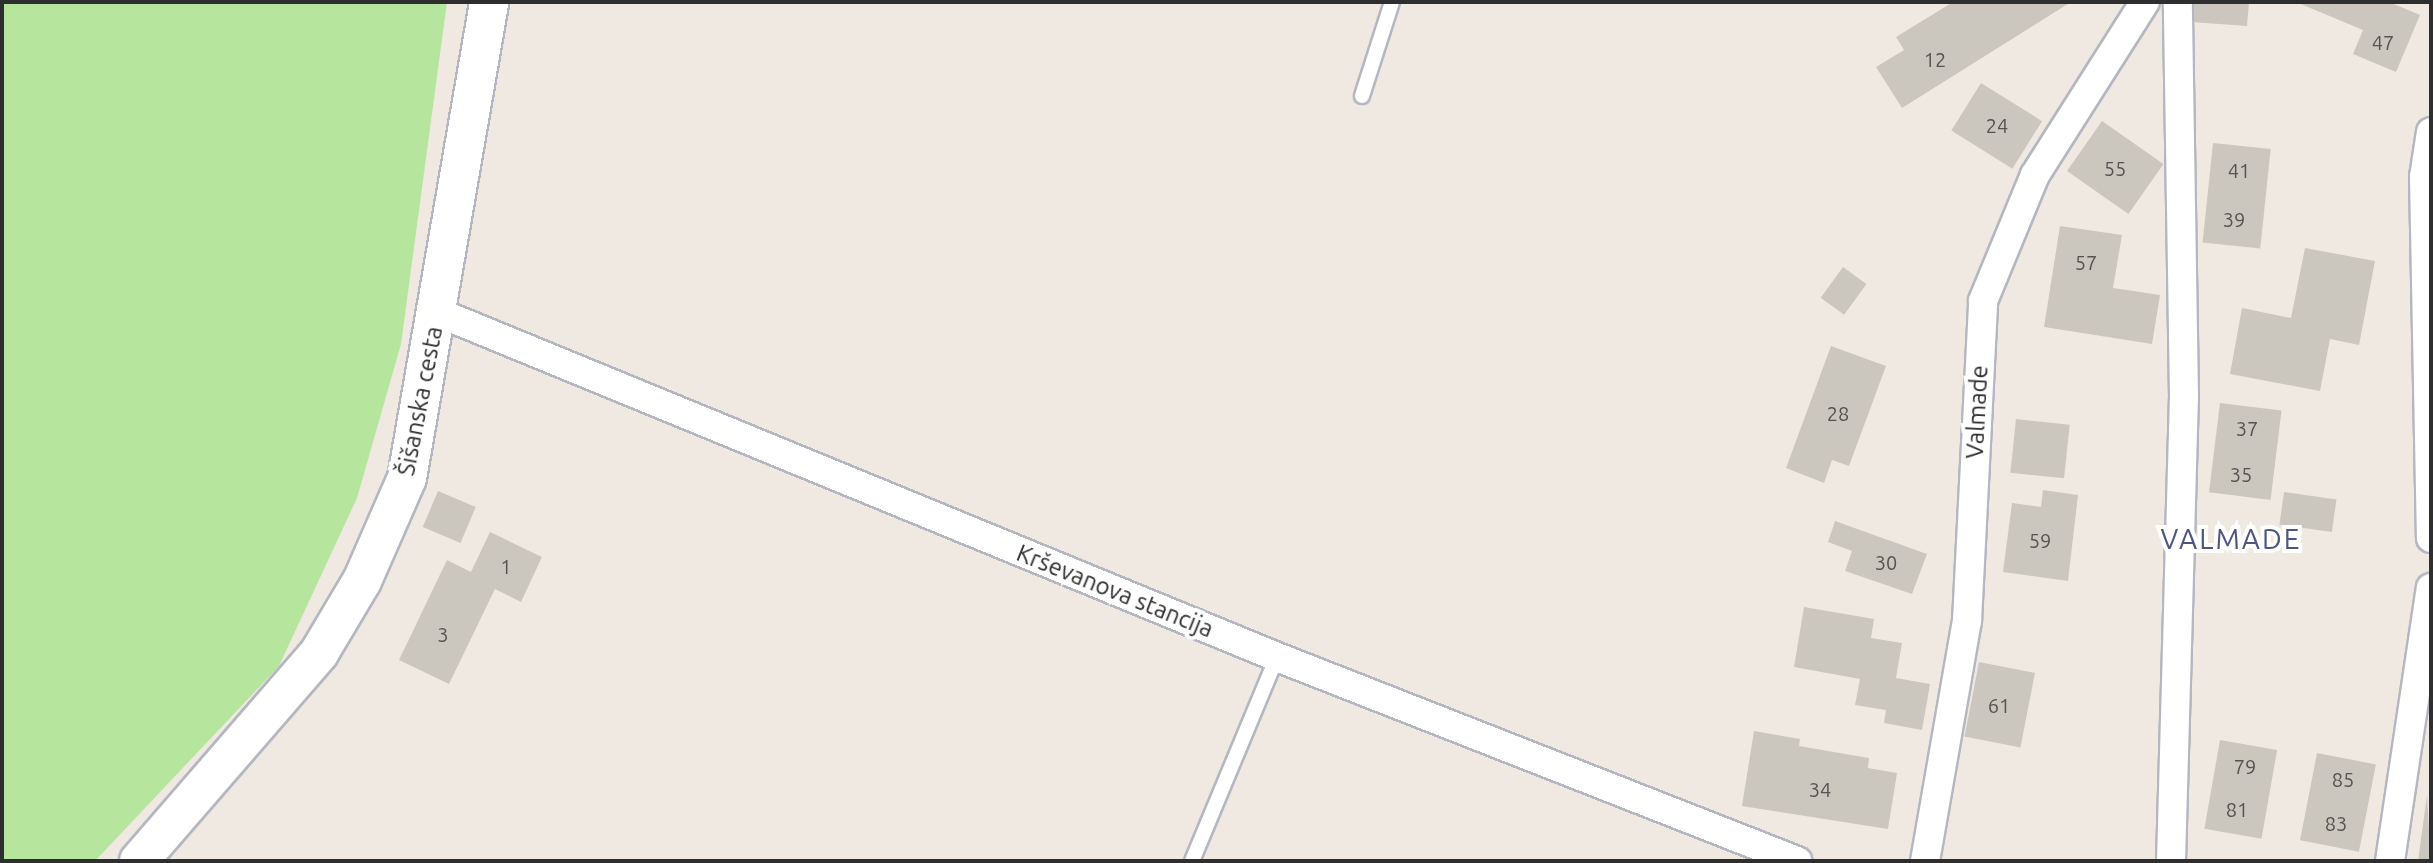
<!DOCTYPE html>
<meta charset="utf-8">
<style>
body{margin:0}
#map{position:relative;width:2433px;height:863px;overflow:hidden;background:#efe9e1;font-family:Ubuntu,sans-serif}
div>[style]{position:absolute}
.green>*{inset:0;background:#b6e59e}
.building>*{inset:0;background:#cbc7bf;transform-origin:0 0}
.roads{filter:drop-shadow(2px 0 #b4b7c1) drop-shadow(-2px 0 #b4b7c1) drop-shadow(0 2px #b4b7c1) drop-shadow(0 -2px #b4b7c1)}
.lane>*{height:14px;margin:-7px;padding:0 7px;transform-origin:7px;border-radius:7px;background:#fff}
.street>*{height:28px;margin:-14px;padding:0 14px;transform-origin:14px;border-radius:14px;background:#fff}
.secondary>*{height:38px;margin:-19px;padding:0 19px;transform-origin:19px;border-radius:19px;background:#fff}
span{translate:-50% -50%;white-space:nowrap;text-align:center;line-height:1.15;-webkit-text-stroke:8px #fff;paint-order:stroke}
.number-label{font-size:20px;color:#555452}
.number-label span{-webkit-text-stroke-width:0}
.street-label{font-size:24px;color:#2e2e2e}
.quarter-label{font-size:28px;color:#4d5680;letter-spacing:2px}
.frame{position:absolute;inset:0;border:4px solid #2e2e2e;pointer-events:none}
</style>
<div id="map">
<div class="green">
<i style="clip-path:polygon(2px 2px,447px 2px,401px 344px,357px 498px,279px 666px,95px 861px,2px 861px)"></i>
</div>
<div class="building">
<i style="clip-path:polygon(1953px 2px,2071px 2px,1902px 108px,1876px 67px,1904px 50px,1896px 37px)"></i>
<i style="clip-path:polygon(2193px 2px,2249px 2px,2247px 26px,2192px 22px)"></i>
<i style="clip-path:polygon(2296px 2px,2389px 2px,2420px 15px,2396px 72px,2353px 54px,2363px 30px)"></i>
<i style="left:1981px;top:83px;width:72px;height:56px;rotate:32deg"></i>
<i style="left:2102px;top:121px;width:75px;height:61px;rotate:35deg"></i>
<i style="left:2213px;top:143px;width:58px;height:100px;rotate:6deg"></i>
<i style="clip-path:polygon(2060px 226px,2122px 235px,2113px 288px,2160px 295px,2152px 344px,2044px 327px)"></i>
<i style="clip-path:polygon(2305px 248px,2375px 261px,2359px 345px,2330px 339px,2320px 391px,2230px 374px,2242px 308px,2291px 318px)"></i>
<i style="left:1843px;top:267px;width:29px;height:38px;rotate:36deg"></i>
<i style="clip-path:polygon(1831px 346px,1886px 366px,1849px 466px,1832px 460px,1824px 483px,1786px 468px)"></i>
<i style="left:2220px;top:403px;width:62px;height:90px;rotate:7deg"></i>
<i style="left:2016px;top:419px;width:54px;height:54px;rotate:6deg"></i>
<i style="clip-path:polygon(2043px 490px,2078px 495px,2068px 581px,2003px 572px,2012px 503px,2041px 507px)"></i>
<i style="left:438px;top:491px;width:41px;height:39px;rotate:23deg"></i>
<i style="left:2284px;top:492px;width:53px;height:33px;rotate:8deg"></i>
<i style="clip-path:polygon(1835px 521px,1927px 554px,1912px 594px,1845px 571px,1852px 551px,1828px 542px)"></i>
<i style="clip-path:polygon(490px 532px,542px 557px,521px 602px,495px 589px,449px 684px,399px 660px,447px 560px,471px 572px)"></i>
<i style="clip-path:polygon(1804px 607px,1874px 619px,1871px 638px,1902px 643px,1896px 678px,1930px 684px,1922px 730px,1884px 723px,1886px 710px,1855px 705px,1860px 679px,1794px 667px)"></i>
<i style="left:1979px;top:662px;width:57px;height:76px;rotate:11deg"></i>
<i style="clip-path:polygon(1754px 731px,1800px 739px,1799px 746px,1869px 758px,1868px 768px,1897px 773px,1888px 829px,1742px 806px)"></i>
<i style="left:2220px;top:740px;width:58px;height:90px;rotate:10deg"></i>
<i style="left:2317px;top:753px;width:60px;height:89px;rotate:11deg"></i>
<i style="clip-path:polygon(2427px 795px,2431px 861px,2418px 861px)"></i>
</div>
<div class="roads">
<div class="lane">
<i style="left:1362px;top:96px;width:99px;rotate:-72.3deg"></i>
<i style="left:1192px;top:861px;width:221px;rotate:-67.4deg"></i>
</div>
<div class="street">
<i style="left:2431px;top:132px;width:46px;rotate:98.8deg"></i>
<i style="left:2424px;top:177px;width:361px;rotate:88.9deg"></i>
<i style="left:437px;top:312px;width:908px;rotate:22.33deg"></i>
<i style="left:1277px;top:657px;width:559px;rotate:21.42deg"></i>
<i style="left:1925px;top:861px;width:244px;rotate:-80.1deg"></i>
<i style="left:1967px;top:621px;width:320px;rotate:-87.1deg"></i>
<i style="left:1983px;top:301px;width:136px;rotate:-67.6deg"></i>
<i style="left:2035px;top:175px;width:205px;rotate:-57.6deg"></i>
<i style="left:2171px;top:861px;width:464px;rotate:-88.4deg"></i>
<i style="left:2184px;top:397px;width:395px;rotate:-90.9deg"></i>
<i style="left:2390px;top:861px;width:276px;rotate:-81.5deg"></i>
</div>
<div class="secondary">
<i style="left:139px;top:861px;width:275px;rotate:-49.1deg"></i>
<i style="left:319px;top:653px;width:84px;rotate:-59.2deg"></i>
<i style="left:362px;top:581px;width:112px;rotate:-66.4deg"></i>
<i style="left:407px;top:478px;width:483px;rotate:-80.2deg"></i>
</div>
</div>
<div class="number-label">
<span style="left:2383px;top:42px">47</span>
<span style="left:1935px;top:59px">12</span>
<span style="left:1997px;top:125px">24</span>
<span style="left:2115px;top:168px">55</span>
<span style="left:2239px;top:170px">41</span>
<span style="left:2234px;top:219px">39</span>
<span style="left:2086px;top:262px">57</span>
<span style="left:1838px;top:413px">28</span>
<span style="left:2247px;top:428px">37</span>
<span style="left:2241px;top:474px">35</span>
<span style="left:2040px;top:540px">59</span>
<span style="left:1886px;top:562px">30</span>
<span style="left:506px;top:566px">1</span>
<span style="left:443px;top:634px">3</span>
<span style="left:1999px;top:705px">61</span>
<span style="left:2245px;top:766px">79</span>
<span style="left:2343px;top:779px">85</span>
<span style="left:1820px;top:789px">34</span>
<span style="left:2237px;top:809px">81</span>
<span style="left:2336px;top:823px">83</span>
</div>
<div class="street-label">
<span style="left:420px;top:401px;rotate:-79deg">Šišanska cesta</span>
<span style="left:1977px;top:412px;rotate:-87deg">Valmade</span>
<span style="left:1115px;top:591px;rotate:22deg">Krševanova stancija</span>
</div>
<div class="quarter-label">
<span style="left:2231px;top:539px">VALMADE</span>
</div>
<div class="frame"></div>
</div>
